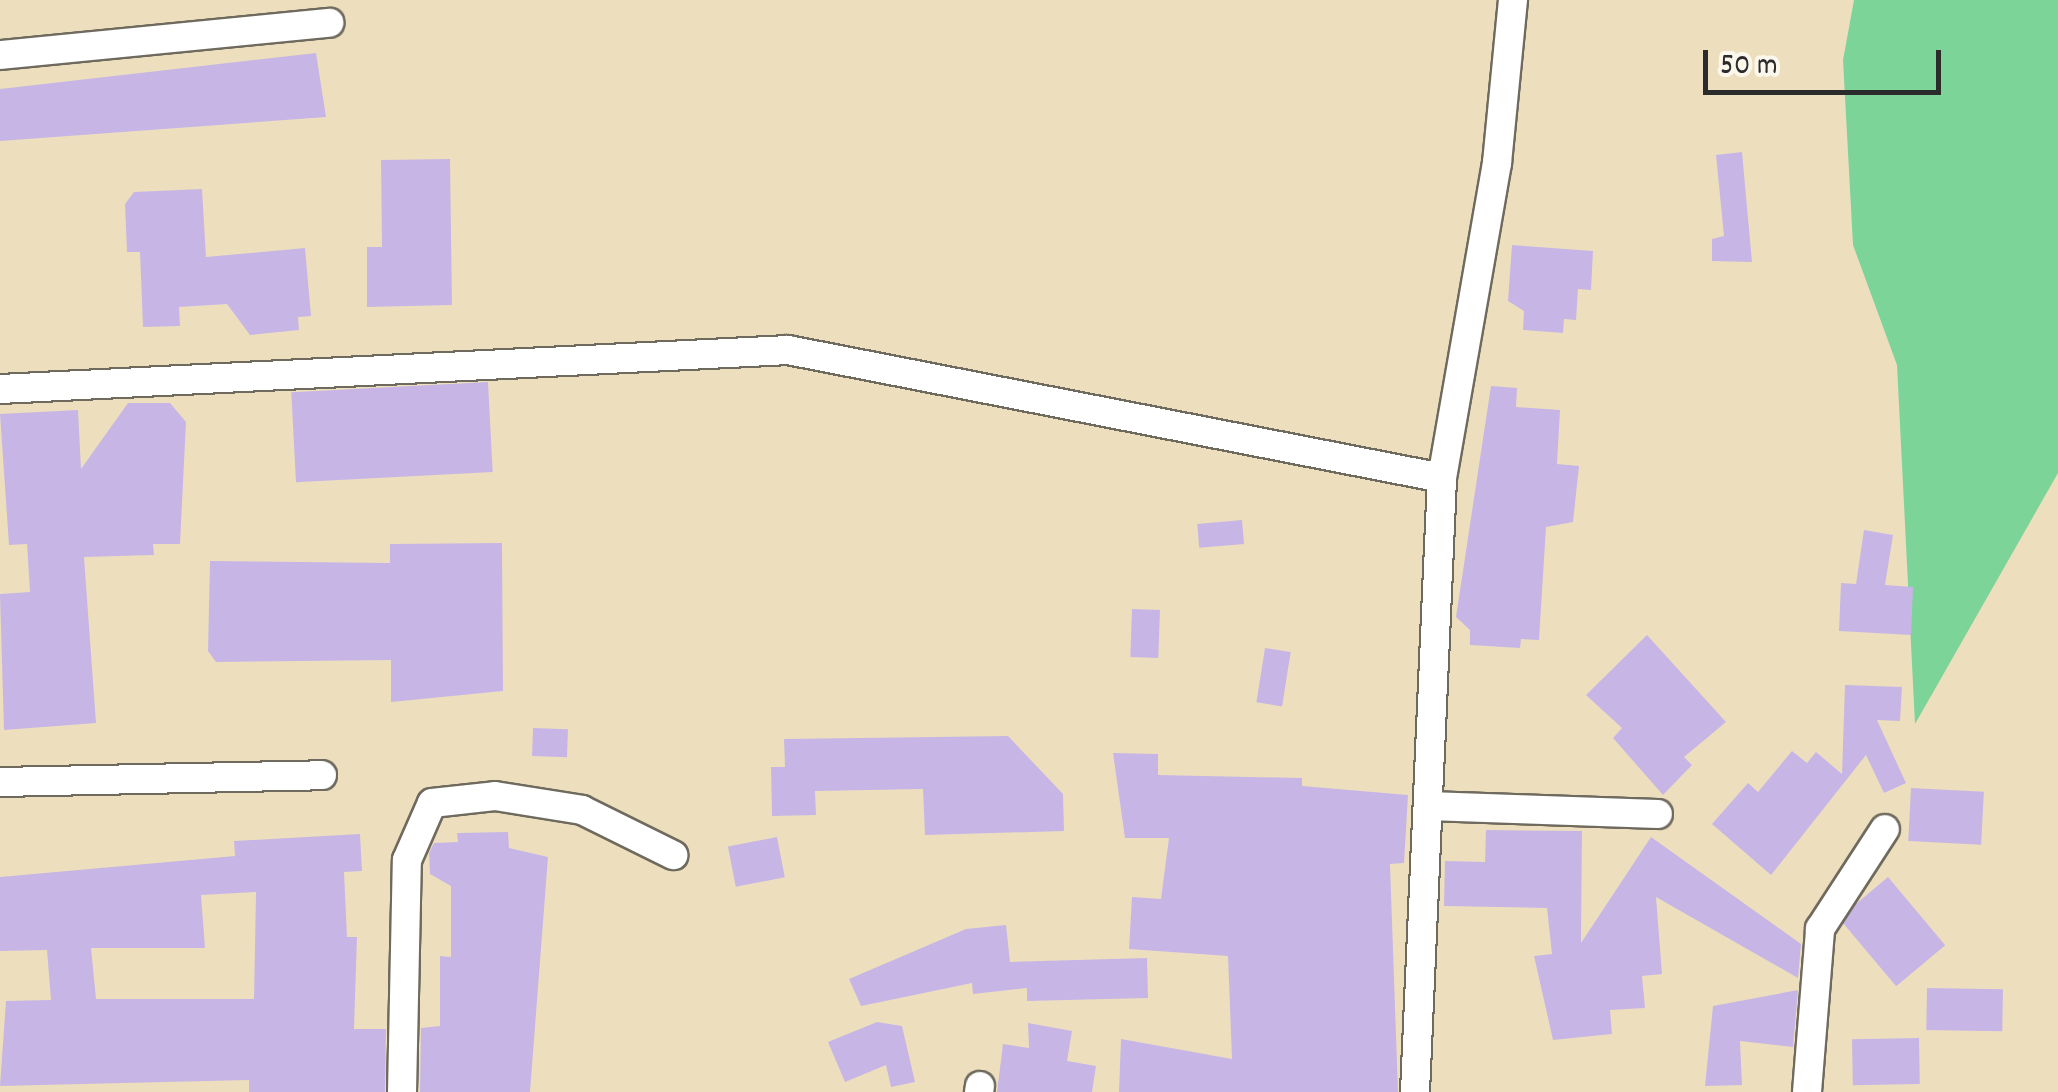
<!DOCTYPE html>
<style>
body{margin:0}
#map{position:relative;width:2058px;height:1092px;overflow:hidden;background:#eddfbe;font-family:Dekko,sans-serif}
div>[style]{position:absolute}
.green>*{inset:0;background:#7dd499}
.building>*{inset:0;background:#c7b6e5;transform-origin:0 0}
.roads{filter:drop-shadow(2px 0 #6f6a5e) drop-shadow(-2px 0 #6f6a5e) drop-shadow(0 2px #6f6a5e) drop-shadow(0 -2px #6f6a5e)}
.minor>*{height:28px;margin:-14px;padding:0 14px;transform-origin:14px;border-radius:14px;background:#fff}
span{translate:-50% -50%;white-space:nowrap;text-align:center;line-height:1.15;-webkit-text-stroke:9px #fbf7ec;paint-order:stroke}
.scale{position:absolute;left:1703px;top:50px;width:238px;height:45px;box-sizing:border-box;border:5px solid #2b2b2b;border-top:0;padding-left:12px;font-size:30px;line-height:35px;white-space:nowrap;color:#2b2b2b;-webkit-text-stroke:8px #fbf7ec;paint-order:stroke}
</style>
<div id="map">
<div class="green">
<i style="clip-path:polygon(1854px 0,2058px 0,2058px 473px,1915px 724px,1897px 365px,1853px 245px,1843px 60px)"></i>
</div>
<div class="building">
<i style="clip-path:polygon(316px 53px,326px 117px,0 141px,0 89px)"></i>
<i style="clip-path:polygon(1742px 152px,1752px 262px,1712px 261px,1712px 239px,1724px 236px,1716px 155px)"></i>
<i style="clip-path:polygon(450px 159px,452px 305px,367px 307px,367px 247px,382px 247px,381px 160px)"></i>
<i style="clip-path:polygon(202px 189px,206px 257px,305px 248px,311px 316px,298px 317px,299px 330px,250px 335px,227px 304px,179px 307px,180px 326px,143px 327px,140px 252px,127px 252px,125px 204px,134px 192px)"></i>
<i style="clip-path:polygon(1512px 245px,1593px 251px,1591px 290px,1578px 289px,1576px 320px,1564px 319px,1563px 333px,1523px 330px,1524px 311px,1508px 301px)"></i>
<i style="left:488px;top:382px;width:90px;height:197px;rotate:87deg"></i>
<i style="clip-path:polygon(1491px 386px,1517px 388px,1516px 407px,1560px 410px,1557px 464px,1579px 466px,1573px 522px,1546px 527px,1539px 640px,1521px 639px,1520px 648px,1470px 645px,1470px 630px,1456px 617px)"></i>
<i style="clip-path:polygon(128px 403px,170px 403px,186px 422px,180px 544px,153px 544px,154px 555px,84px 557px,96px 723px,4px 730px,0 594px,30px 592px,27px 544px,9px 545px,0 414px,78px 410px,81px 469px)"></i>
<i style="left:1242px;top:520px;width:24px;height:45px;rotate:85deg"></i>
<i style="clip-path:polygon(1864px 530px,1893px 535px,1885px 585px,1913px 587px,1911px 635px,1839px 631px,1841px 583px,1856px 584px)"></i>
<i style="clip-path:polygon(502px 543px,503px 691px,391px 702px,391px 660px,216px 662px,208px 651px,210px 561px,390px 563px,390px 544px)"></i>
<i style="left:1132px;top:609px;width:28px;height:48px;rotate:2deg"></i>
<i style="clip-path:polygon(1647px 635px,1726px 722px,1684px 757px,1692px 765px,1663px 795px,1613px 738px,1622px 728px,1586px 695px)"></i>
<i style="left:1265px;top:648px;width:26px;height:55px;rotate:9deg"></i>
<i style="clip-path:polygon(1845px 685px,1902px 687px,1900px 721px,1877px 720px,1906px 783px,1884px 793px,1866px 755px,1771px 875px,1712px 824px,1748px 783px,1758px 792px,1792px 751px,1807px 763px,1816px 752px,1842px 774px)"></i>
<i style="left:533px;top:728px;width:35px;height:28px;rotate:2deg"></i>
<i style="clip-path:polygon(1008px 736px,1063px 794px,1064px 831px,925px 835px,923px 789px,815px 791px,816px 815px,772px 816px,771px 767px,785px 767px,784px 739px)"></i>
<i style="clip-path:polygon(1113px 753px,1158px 754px,1158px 775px,1302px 778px,1302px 786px,1408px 795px,1404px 863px,1390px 864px,1398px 1092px,1119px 1092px,1121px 1039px,1232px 1059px,1228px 956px,1129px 949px,1132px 897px,1161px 899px,1169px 838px,1125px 838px)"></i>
<i style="left:1911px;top:788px;width:73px;height:53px;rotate:3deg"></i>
<i style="clip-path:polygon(1486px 830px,1582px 831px,1581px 943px,1651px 837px,1801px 944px,1798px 978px,1656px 897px,1662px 974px,1642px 976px,1645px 1008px,1610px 1010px,1612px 1034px,1553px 1040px,1534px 956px,1552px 954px,1547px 908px,1444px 906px,1445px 861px,1485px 862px)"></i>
<i style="clip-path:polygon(508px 832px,509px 848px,548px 857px,530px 1092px,420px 1092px,421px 1028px,440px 1026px,440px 956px,451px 957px,451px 886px,430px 874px,429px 853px,434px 843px,458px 842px,457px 833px)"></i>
<i style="clip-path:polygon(evenodd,360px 834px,362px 871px,344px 872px,347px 937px,357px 937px,354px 1029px,386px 1029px,385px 1092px,249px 1092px,249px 1080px,0 1086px,6px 1001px,51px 1000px,47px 950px,0 951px,0 877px,235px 856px,234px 841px,360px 834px,256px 892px,254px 999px,96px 999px,91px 948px,205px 948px,201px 895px,256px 892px)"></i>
<i style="left:777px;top:837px;width:41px;height:50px;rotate:79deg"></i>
<i style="left:1888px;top:877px;width:89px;height:64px;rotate:50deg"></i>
<i style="clip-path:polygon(1006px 925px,1010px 962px,1147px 958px,1148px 998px,1027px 1001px,1027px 988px,973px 994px,972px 983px,861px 1006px,849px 979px,966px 929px)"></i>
<i style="left:1927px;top:988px;width:76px;height:42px;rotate:1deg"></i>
<i style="clip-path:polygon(1798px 990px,1793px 1047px,1740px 1041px,1742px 1085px,1705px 1086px,1713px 1006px)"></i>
<i style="clip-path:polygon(877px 1022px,902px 1026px,915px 1082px,891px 1087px,886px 1065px,845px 1082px,828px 1042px)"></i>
<i style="clip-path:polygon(1028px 1023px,1072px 1031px,1067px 1061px,1096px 1066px,1092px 1092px,997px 1092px,1003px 1044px,1029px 1048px)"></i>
<i style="left:1919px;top:1038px;width:46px;height:67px;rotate:89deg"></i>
</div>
<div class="roads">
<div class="minor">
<i style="left:0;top:55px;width:331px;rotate:-5.6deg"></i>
<i style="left:0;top:389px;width:789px;rotate:-2.83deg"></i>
<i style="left:788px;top:350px;width:666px;rotate:11.07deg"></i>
<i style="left:0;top:782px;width:322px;rotate:-1.2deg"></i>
<i style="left:1428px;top:806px;width:230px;rotate:2deg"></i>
<i style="left:402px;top:1092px;width:232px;rotate:-88.8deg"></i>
<i style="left:407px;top:860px;width:62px;rotate:-66.3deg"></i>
<i style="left:432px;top:803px;width:63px;rotate:-6.3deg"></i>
<i style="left:495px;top:796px;width:88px;rotate:9.1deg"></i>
<i style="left:582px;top:810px;width:102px;rotate:26.3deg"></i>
<i style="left:979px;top:1092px;width:6px;rotate:-81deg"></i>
<i style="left:1415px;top:1092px;width:615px;rotate:-87.48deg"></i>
<i style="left:1442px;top:478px;width:320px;rotate:-80.1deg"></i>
<i style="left:1497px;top:163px;width:164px;rotate:-84.4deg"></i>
<i style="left:1807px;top:1092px;width:164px;rotate:-85.4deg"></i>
<i style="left:1820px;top:929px;width:119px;rotate:-57deg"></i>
</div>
</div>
<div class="scale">50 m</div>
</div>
